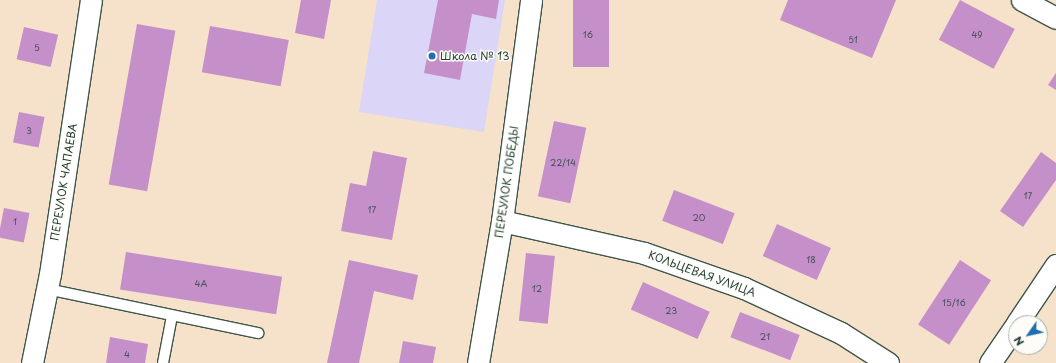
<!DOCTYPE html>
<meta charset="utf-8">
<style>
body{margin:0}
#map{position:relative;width:1056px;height:363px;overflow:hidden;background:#f6e2ca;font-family:"Playpen Sans",sans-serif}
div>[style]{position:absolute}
.built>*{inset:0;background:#dbd6f7}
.building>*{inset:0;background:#c58fca;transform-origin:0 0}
.roads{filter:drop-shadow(1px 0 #3f564a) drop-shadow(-1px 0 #3f564a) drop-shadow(0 1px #3f564a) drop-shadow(0 -1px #3f564a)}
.service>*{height:10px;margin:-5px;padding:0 5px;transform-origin:5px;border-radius:5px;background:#fff}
.minor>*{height:21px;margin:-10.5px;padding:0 10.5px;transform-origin:10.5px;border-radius:10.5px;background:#fff}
.dots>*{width:11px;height:11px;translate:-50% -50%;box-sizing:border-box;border:2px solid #fdfcf7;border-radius:50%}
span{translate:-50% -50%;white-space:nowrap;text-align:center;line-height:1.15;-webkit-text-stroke:3px #fdfcf7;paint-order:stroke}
.number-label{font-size:9px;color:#48525a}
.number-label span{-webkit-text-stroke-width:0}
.poi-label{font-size:11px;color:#1f3d34}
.left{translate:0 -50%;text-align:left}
.street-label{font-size:11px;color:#1f3d34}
.north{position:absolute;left:1008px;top:315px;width:40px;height:40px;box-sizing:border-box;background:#fdfcf7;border:1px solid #a4b0a9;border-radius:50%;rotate:236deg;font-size:11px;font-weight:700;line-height:16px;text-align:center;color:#1f3d34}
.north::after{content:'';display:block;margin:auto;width:14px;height:18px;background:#1f6fb2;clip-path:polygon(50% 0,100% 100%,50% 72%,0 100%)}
</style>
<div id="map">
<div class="built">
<i style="clip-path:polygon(377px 0,505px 0,484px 132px,359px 112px)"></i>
</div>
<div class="building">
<i style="clip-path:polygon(301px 0,331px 0,324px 39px,295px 33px)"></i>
<i style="clip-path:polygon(438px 0,499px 0,496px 19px,472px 14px,460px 80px,424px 73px)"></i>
<i style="left:573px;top:0;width:36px;height:67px"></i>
<i style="clip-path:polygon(788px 0,896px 0,872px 58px,780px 20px)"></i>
<i style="left:960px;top:0;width:62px;height:45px;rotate:28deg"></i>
<i style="left:137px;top:24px;width:39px;height:163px;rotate:10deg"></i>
<i style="left:210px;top:26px;width:80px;height:47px;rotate:10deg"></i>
<i style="left:24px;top:27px;width:35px;height:33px;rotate:13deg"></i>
<i style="clip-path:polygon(1056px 73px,1056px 90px,1048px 85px)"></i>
<i style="left:19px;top:112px;width:26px;height:31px;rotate:11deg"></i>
<i style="left:554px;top:121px;width:33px;height:77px;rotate:12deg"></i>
<i style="clip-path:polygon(373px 151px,407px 158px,392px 240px,341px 231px,350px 183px,366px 186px)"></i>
<i style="clip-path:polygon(1041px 152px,1056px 163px,1056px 180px,1023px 227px,1000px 211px)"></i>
<i style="left:674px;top:190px;width:65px;height:33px;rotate:21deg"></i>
<i style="left:4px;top:208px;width:26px;height:30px;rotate:11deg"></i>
<i style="left:777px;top:224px;width:59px;height:35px;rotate:24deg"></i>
<i style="left:126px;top:252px;width:158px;height:38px;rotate:9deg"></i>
<i style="left:526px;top:253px;width:29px;height:68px;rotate:6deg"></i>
<i style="clip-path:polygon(349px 260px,418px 275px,413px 300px,374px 291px,359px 363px,327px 363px)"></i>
<i style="left:960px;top:260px;width:37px;height:77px;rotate:33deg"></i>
<i style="left:643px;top:282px;width:73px;height:30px;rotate:24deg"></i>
<i style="left:740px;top:312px;width:64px;height:27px;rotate:21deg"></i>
<i style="clip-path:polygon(110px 337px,148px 344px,145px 363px,106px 363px)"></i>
<i style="clip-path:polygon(403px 341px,436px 347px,433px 363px,399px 363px)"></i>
</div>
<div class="roads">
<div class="service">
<i style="left:47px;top:289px;width:216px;rotate:11.8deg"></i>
<i style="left:163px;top:363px;width:48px;rotate:-79.2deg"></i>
</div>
<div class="minor">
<i style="left:1022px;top:0;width:38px;rotate:28deg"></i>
<i style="left:502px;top:221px;width:146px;rotate:12.7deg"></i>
<i style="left:644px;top:253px;width:106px;rotate:19.3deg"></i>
<i style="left:744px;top:288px;width:107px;rotate:24.9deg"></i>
<i style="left:841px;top:333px;width:56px;rotate:32.6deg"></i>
<i style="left:1017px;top:323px;width:70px;rotate:-56.1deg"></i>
<i style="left:32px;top:363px;width:91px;rotate:-78.6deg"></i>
<i style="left:50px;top:274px;width:277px;rotate:-81.5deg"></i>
<i style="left:478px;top:363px;width:144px;rotate:-80.4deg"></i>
<i style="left:502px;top:221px;width:223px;rotate:-82.5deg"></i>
<i style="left:990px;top:363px;width:46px;rotate:-55.6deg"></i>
</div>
</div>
<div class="dots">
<i style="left:432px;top:56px;background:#1f6fb2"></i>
</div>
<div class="number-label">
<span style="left:588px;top:34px">16</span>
<span style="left:977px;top:34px">49</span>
<span style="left:853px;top:39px">51</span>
<span style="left:37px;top:47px">5</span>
<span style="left:29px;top:130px">3</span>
<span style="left:563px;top:162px">22/14</span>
<span style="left:1028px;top:195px">17</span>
<span style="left:372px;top:209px">17</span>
<span style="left:699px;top:217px">20</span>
<span style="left:15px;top:221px">1</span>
<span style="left:811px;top:259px">18</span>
<span style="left:201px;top:283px">4А</span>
<span style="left:537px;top:288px">12</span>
<span style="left:954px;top:302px">15/16</span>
<span style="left:671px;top:310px">23</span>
<span style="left:765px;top:336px">21</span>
<span style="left:127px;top:354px">4</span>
</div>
<div class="poi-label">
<span class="left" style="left:440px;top:56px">Школа № 13</span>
</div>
<div class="street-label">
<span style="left:64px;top:182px;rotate:-81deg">ПЕРЕУЛОК ЧАПАЕВА</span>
<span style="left:507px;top:182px;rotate:-82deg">ПЕРЕУЛОК ПОБЕДЫ</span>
<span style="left:702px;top:274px;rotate:20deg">КОЛЬЦЕВАЯ УЛИЦА</span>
</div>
<div class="north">N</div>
</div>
